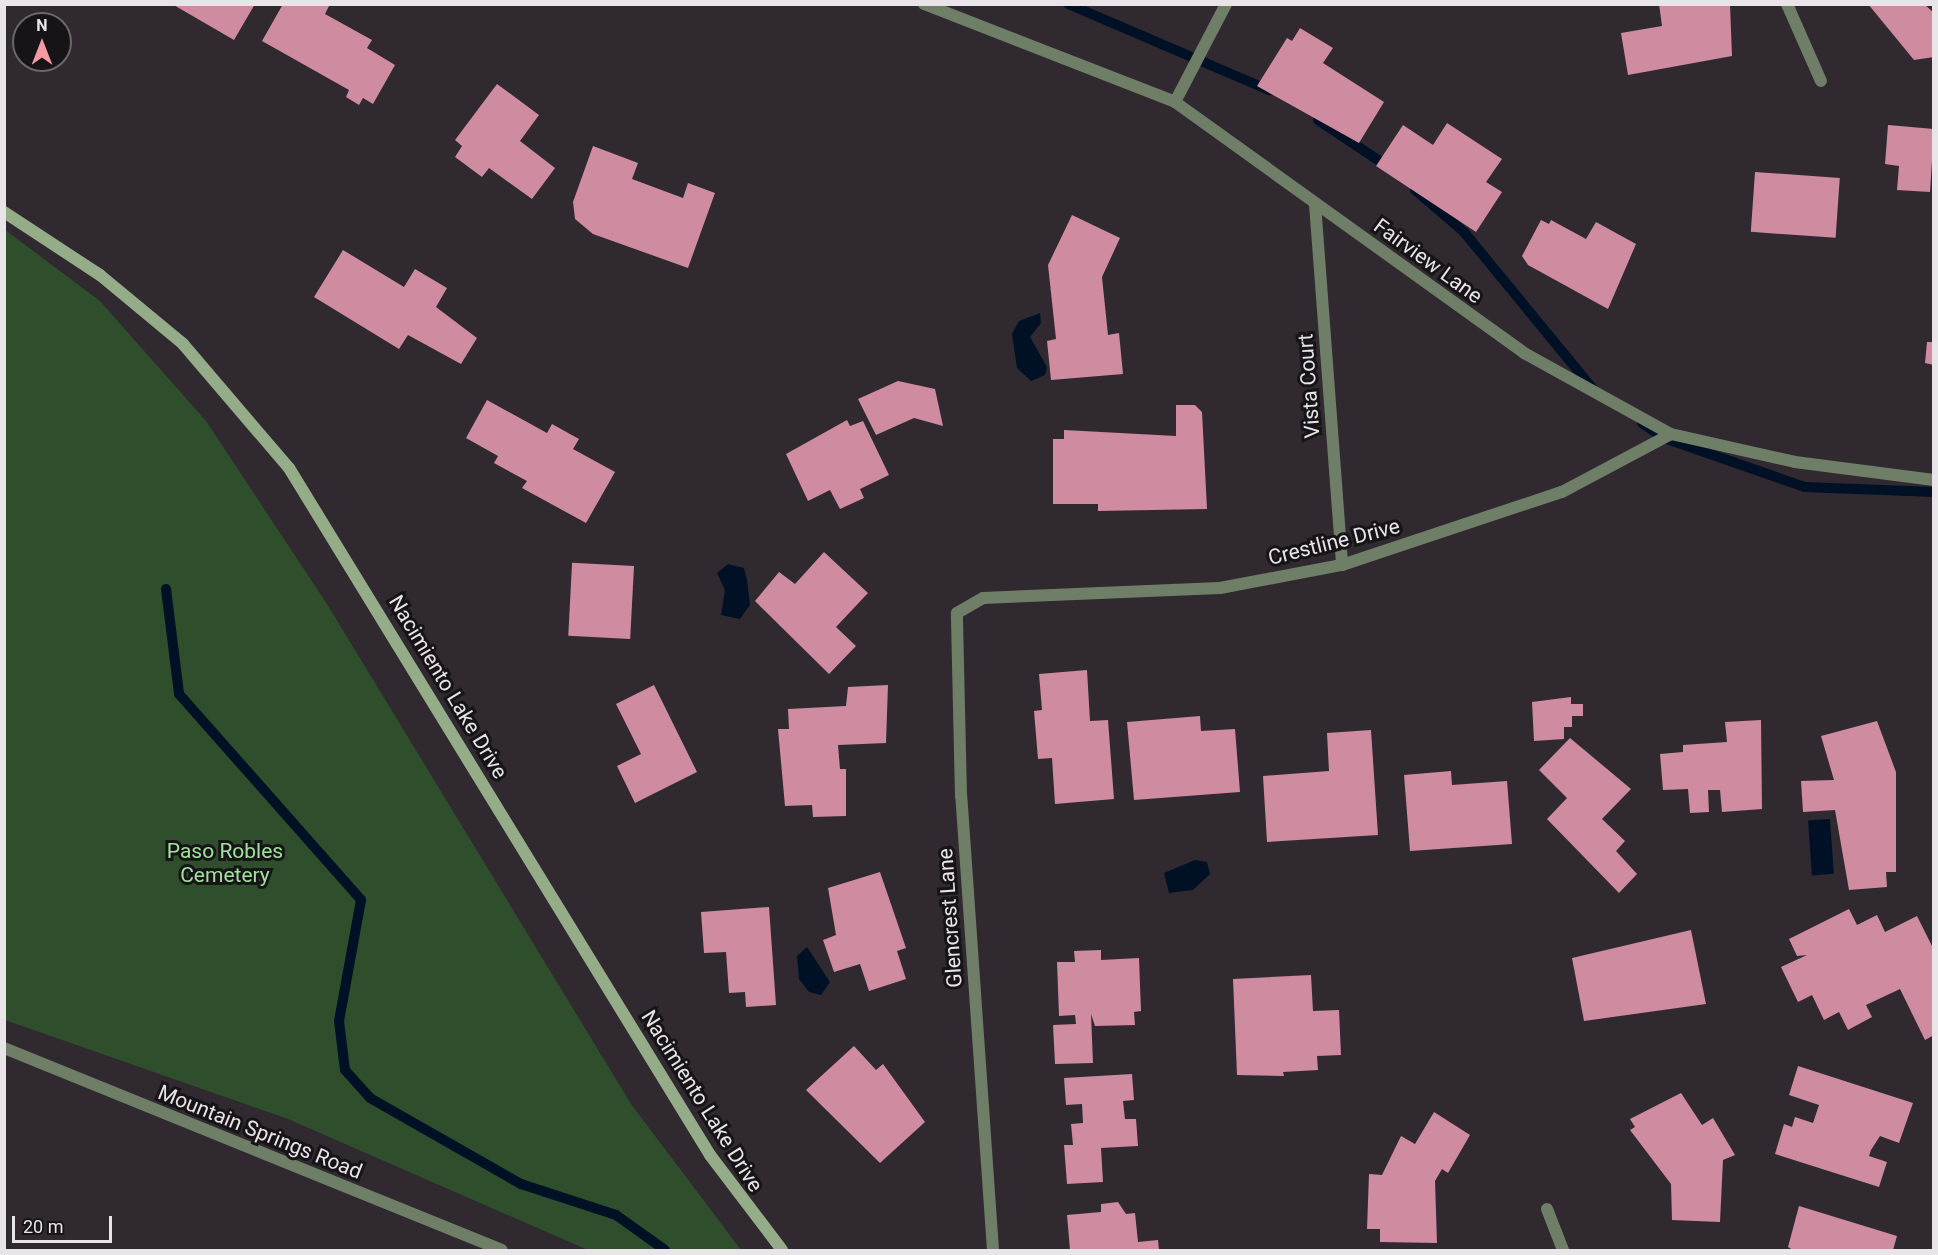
<!DOCTYPE html>
<style>
body{margin:0}
#map{position:relative;width:1938px;height:1255px;overflow:hidden;background:#302a30;font-family:Roboto,sans-serif}
div>[style]{position:absolute}
.green>*{inset:0;background:#2e4e2c}
.water>*{inset:0;background:#001126;transform-origin:0 0}
.stream>*{height:10px;margin:-5px;padding:0 5px;transform-origin:5px;border-radius:5px;background:#001126}
.building>*{inset:0;background:#cf8ba0;transform-origin:0 0}
.minor>*{height:12px;margin:-6px;padding:0 6px;transform-origin:6px;border-radius:6px;background:#6f7e67}
.secondary>*{height:12px;margin:-6px;padding:0 6px;transform-origin:6px;border-radius:6px;background:#95ac88}
span{translate:-50% -50%;white-space:nowrap;text-align:center;line-height:1.15;-webkit-text-stroke:6px #161416;paint-order:stroke}
.street-label{font-size:21px;color:#e8e4e8}
.park-label{font-size:21px;color:#a0e19c}
.frame{position:absolute;inset:0;border:6px solid #e8e4e8;pointer-events:none}
.north{position:absolute;left:12px;top:12px;width:60px;height:60px;box-sizing:border-box;background:#161416;border:2px solid #6a676a;border-radius:50%;rotate:0deg;font-size:16px;font-weight:700;line-height:24px;text-align:center;color:#e8e4e8}
.north::after{content:'';display:block;margin:auto;width:21px;height:27px;background:#f49aa3;clip-path:polygon(50% 0,100% 100%,50% 72%,0 100%)}
.scale{position:absolute;left:12px;top:1216px;width:100px;height:27px;box-sizing:border-box;border:3px solid #e8e4e8;border-top:0;padding-left:8px;font-size:18px;line-height:21px;white-space:nowrap;color:#e8e4e8;-webkit-text-stroke:4px #161416;paint-order:stroke}
</style>
<div id="map">
<div class="green">
<i style="clip-path:polygon(4px 229px,100px 301px,206px 421px,327px 604px,631px 1104px,741px 1250px,588px 1250px,288px 1119px,5px 1020px)"></i>
</div>
<div class="water">
<i style="clip-path:polygon(1040px 313px,1041px 323px,1030px 337px,1047px 367px,1045px 375px,1031px 381px,1017px 368px,1012px 334px,1019px 321px)"></i>
<i style="clip-path:polygon(728px 564px,744px 568px,747px 580px,750px 605px,740px 619px,721px 615px,725px 590px,717px 573px)"></i>
<i style="left:1830px;top:819px;width:55px;height:22px;rotate:86deg"></i>
<i style="clip-path:polygon(1195px 860px,1207px 862px,1210px 874px,1193px 890px,1169px 893px,1164px 873px)"></i>
<i style="clip-path:polygon(807px 947px,830px 982px,821px 995px,809px 992px,799px 979px,797px 956px)"></i>
</div>
<div class="stream">
<i style="left:1068px;top:4px;width:219px;rotate:23.2deg"></i>
<i style="left:1318px;top:120px;width:87px;rotate:33.7deg"></i>
<i style="left:1415px;top:190px;width:65px;rotate:40.6deg"></i>
<i style="left:1464px;top:232px;width:205px;rotate:50.6deg"></i>
<i style="left:1642px;top:423px;width:27px;rotate:34deg"></i>
<i style="left:1664px;top:438px;width:149px;rotate:19.2deg"></i>
<i style="left:1805px;top:487px;width:129px;rotate:2.2deg"></i>
<i style="left:166px;top:589px;width:106px;rotate:82.9deg"></i>
<i style="left:179px;top:694px;width:275px;rotate:48.5deg"></i>
<i style="left:361px;top:900px;width:123px;rotate:100.3deg"></i>
<i style="left:339px;top:1021px;width:49px;rotate:83deg"></i>
<i style="left:345px;top:1070px;width:38px;rotate:48deg"></i>
<i style="left:370px;top:1098px;width:174px;rotate:29.7deg"></i>
<i style="left:521px;top:1184px;width:100px;rotate:18.1deg"></i>
<i style="left:616px;top:1215px;width:60px;rotate:35.5deg"></i>
</div>
<div class="building">
<i style="clip-path:polygon(172px 4px,255px 4px,234px 40px)"></i>
<i style="clip-path:polygon(283px 4px,330px 4px,325px 14px,372px 40px,367px 48px,395px 65px,373px 104px,363px 98px,359px 105px,346px 97px,349px 90px,262px 41px)"></i>
<i style="clip-path:polygon(1659px 4px,1730px 4px,1732px 56px,1628px 75px,1621px 33px,1662px 26px)"></i>
<i style="clip-path:polygon(1868px 4px,1924px 4px,1934px 13px,1934px 57px,1914px 60px)"></i>
<i style="clip-path:polygon(1300px 28px,1333px 48px,1323px 63px,1384px 102px,1359px 143px,1257px 86px,1287px 38px,1292px 41px)"></i>
<i style="clip-path:polygon(497px 84px,539px 115px,520px 141px,555px 168px,532px 199px,489px 168px,482px 177px,455px 157px,462px 146px,455px 140px)"></i>
<i style="clip-path:polygon(1447px 123px,1502px 159px,1486px 182px,1502px 192px,1476px 232px,1376px 166px,1403px 125px,1433px 145px)"></i>
<i style="clip-path:polygon(1888px 125px,1934px 129px,1930px 192px,1897px 190px,1899px 166px,1885px 164px)"></i>
<i style="clip-path:polygon(593px 146px,638px 163px,632px 179px,683px 198px,688px 183px,715px 193px,688px 268px,593px 234px,575px 219px,573px 202px)"></i>
<i style="left:1755px;top:172px;width:85px;height:60px;rotate:4deg"></i>
<i style="clip-path:polygon(1072px 215px,1120px 238px,1102px 277px,1108px 335px,1119px 333px,1123px 374px,1051px 380px,1047px 341px,1056px 339px,1048px 265px)"></i>
<i style="clip-path:polygon(1541px 220px,1549px 224px,1551px 220px,1586px 239px,1596px 222px,1636px 244px,1608px 309px,1528px 265px,1522px 256px)"></i>
<i style="clip-path:polygon(343px 250px,404px 287px,415px 269px,447px 288px,436px 307px,477px 338px,461px 364px,408px 335px,399px 349px,314px 297px)"></i>
<i style="clip-path:polygon(1927px 342px,1934px 342px,1934px 365px,1925px 363px)"></i>
<i style="clip-path:polygon(898px 381px,935px 389px,943px 426px,914px 418px,876px 435px,858px 399px)"></i>
<i style="clip-path:polygon(487px 400px,547px 433px,552px 424px,579px 439px,573px 449px,615px 472px,586px 523px,522px 488px,527px 481px,494px 463px,498px 456px,466px 438px)"></i>
<i style="clip-path:polygon(1176px 405px,1195px 405px,1202px 412px,1207px 509px,1098px 511px,1098px 504px,1053px 504px,1053px 439px,1064px 439px,1064px 430px,1176px 436px)"></i>
<i style="clip-path:polygon(847px 420px,850px 426px,863px 421px,889px 475px,860px 489px,864px 498px,840px 509px,830px 490px,808px 501px,786px 454px)"></i>
<i style="clip-path:polygon(824px 552px,868px 593px,836px 627px,856px 646px,829px 674px,755px 601px,779px 572px,795px 584px)"></i>
<i style="left:634px;top:566px;width:73px;height:62px;rotate:93deg"></i>
<i style="clip-path:polygon(1087px 670px,1090px 721px,1108px 720px,1114px 799px,1055px 804px,1052px 758px,1038px 759px,1034px 711px,1042px 710px,1039px 674px)"></i>
<i style="clip-path:polygon(654px 685px,697px 772px,635px 803px,617px 766px,641px 754px,616px 704px)"></i>
<i style="clip-path:polygon(888px 685px,886px 743px,838px 745px,840px 769px,846px 769px,846px 816px,813px 817px,812px 805px,785px 806px,778px 729px,789px 729px,788px 709px,846px 706px,848px 687px)"></i>
<i style="clip-path:polygon(1571px 697px,1571px 704px,1583px 704px,1583px 716px,1572px 716px,1572px 727px,1564px 727px,1564px 739px,1534px 741px,1532px 702px)"></i>
<i style="clip-path:polygon(1200px 716px,1201px 731px,1235px 729px,1240px 792px,1134px 800px,1127px 722px)"></i>
<i style="clip-path:polygon(1761px 720px,1762px 809px,1722px 812px,1720px 790px,1708px 790px,1709px 812px,1690px 813px,1688px 789px,1663px 790px,1660px 754px,1683px 752px,1683px 745px,1727px 742px,1725px 722px)"></i>
<i style="clip-path:polygon(1877px 721px,1896px 772px,1896px 872px,1886px 872px,1887px 887px,1849px 890px,1835px 810px,1803px 812px,1801px 781px,1834px 780px,1821px 736px)"></i>
<i style="clip-path:polygon(1371px 730px,1378px 835px,1267px 842px,1263px 776px,1329px 771px,1327px 733px)"></i>
<i style="clip-path:polygon(1570px 738px,1631px 789px,1602px 819px,1625px 841px,1616px 851px,1637px 874px,1619px 893px,1547px 819px,1567px 798px,1539px 770px)"></i>
<i style="clip-path:polygon(1451px 771px,1452px 785px,1507px 781px,1512px 844px,1410px 851px,1404px 775px)"></i>
<i style="clip-path:polygon(880px 872px,906px 948px,897px 951px,906px 979px,869px 991px,860px 964px,834px 972px,823px 940px,836px 935px,828px 888px)"></i>
<i style="clip-path:polygon(769px 907px,776px 1005px,746px 1007px,745px 992px,729px 993px,726px 952px,704px 953px,701px 912px)"></i>
<i style="clip-path:polygon(1849px 909px,1857px 925px,1877px 915px,1885px 932px,1917px 916px,1934px 950px,1934px 1035px,1925px 1040px,1900px 989px,1866px 1005px,1872px 1017px,1848px 1030px,1839px 1012px,1824px 1020px,1812px 995px,1798px 1002px,1781px 967px,1807px 955px,1797px 956px,1789px 939px)"></i>
<i style="clip-path:polygon(1691px 930px,1706px 1004px,1584px 1021px,1572px 958px)"></i>
<i style="clip-path:polygon(1101px 950px,1101px 960px,1139px 958px,1141px 1011px,1134px 1012px,1135px 1025px,1095px 1026px,1091px 1014px,1093px 1063px,1055px 1064px,1053px 1025px,1076px 1024px,1075px 1015px,1059px 1016px,1057px 962px,1075px 962px,1074px 951px)"></i>
<i style="clip-path:polygon(1311px 975px,1313px 1011px,1339px 1010px,1341px 1055px,1317px 1056px,1318px 1070px,1283px 1072px,1284px 1076px,1237px 1075px,1233px 979px)"></i>
<i style="clip-path:polygon(854px 1046px,876px 1070px,883px 1064px,925px 1122px,880px 1163px,806px 1090px)"></i>
<i style="clip-path:polygon(1798px 1066px,1913px 1103px,1899px 1143px,1880px 1136px,1871px 1150px,1869px 1156px,1887px 1162px,1879px 1187px,1775px 1154px,1784px 1124px,1792px 1127px,1795px 1117px,1813px 1123px,1819px 1105px,1789px 1095px)"></i>
<i style="clip-path:polygon(1132px 1074px,1134px 1100px,1123px 1101px,1125px 1119px,1136px 1119px,1138px 1146px,1101px 1148px,1103px 1182px,1067px 1184px,1064px 1145px,1073px 1145px,1071px 1124px,1083px 1123px,1082px 1104px,1066px 1105px,1064px 1078px)"></i>
<i style="clip-path:polygon(1681px 1093px,1702px 1125px,1713px 1118px,1735px 1155px,1723px 1160px,1720px 1222px,1672px 1220px,1671px 1184px,1630px 1130px,1635px 1127px,1630px 1119px)"></i>
<i style="clip-path:polygon(1434px 1112px,1470px 1135px,1448px 1173px,1442px 1169px,1435px 1181px,1437px 1243px,1380px 1242px,1380px 1229px,1367px 1229px,1369px 1174px,1382px 1175px,1401px 1136px,1415px 1144px)"></i>
<i style="clip-path:polygon(1118px 1202px,1126px 1214px,1135px 1213px,1138px 1242px,1158px 1240px,1159px 1250px,1070px 1250px,1067px 1215px,1101px 1212px,1101px 1204px)"></i>
<i style="clip-path:polygon(1799px 1206px,1897px 1236px,1893px 1250px,1793px 1250px,1788px 1247px)"></i>
</div>
<div class="minor">
<i style="left:924px;top:4px;width:269px;rotate:21.3deg"></i>
<i style="left:1175px;top:102px;width:430px;rotate:35.7deg"></i>
<i style="left:1524px;top:353px;width:168px;rotate:28.9deg"></i>
<i style="left:1671px;top:434px;width:127px;rotate:12.7deg"></i>
<i style="left:1795px;top:462px;width:140px;rotate:7.4deg"></i>
<i style="left:1787px;top:4px;width:84px;rotate:66.2deg"></i>
<i style="left:1175px;top:102px;width:110px;rotate:-62.5deg"></i>
<i style="left:1315px;top:204px;width:362px;rotate:85.7deg"></i>
<i style="left:4px;top:1048px;width:537px;rotate:22.08deg"></i>
<i style="left:1547px;top:1209px;width:44px;rotate:68.7deg"></i>
<i style="left:993px;top:1250px;width:455px;rotate:-94deg"></i>
<i style="left:961px;top:796px;width:183px;rotate:-91.3deg"></i>
<i style="left:957px;top:613px;width:30px;rotate:-30deg"></i>
<i style="left:983px;top:598px;width:237px;rotate:-2.4deg"></i>
<i style="left:1220px;top:588px;width:124px;rotate:-10.7deg"></i>
<i style="left:1342px;top:565px;width:232px;rotate:-18.4deg"></i>
<i style="left:1562px;top:492px;width:123px;rotate:-28deg"></i>
</div>
<div class="secondary">
<i style="left:4px;top:212px;width:115px;rotate:33.3deg"></i>
<i style="left:100px;top:275px;width:108px;rotate:39.7deg"></i>
<i style="left:183px;top:344px;width:163px;rotate:49.5deg"></i>
<i style="left:289px;top:468px;width:806px;rotate:58.5deg"></i>
<i style="left:710px;top:1155px;width:119px;rotate:52.8deg"></i>
</div>
<div class="street-label">
<span style="left:1428px;top:261px;rotate:36deg">Fairview Lane</span>
<span style="left:1309px;top:386px;rotate:-94deg">Vista Court</span>
<span style="left:1334px;top:542px;rotate:-14deg">Crestline Drive</span>
<span style="left:448px;top:687px;rotate:59deg">Nacimiento Lake Drive</span>
<span style="left:950px;top:918px;rotate:-94deg">Glencrest Lane</span>
<span style="left:702px;top:1101px;rotate:58deg">Nacimiento Lake Drive</span>
<span style="left:260px;top:1132px;rotate:22deg">Mountain Springs Road</span>
</div>
<div class="park-label">
<span style="left:225px;top:863px">Paso Robles<br>Cemetery</span>
</div>
<div class="frame"></div>
<div class="north">N</div>
<div class="scale">20 m</div>
</div>
